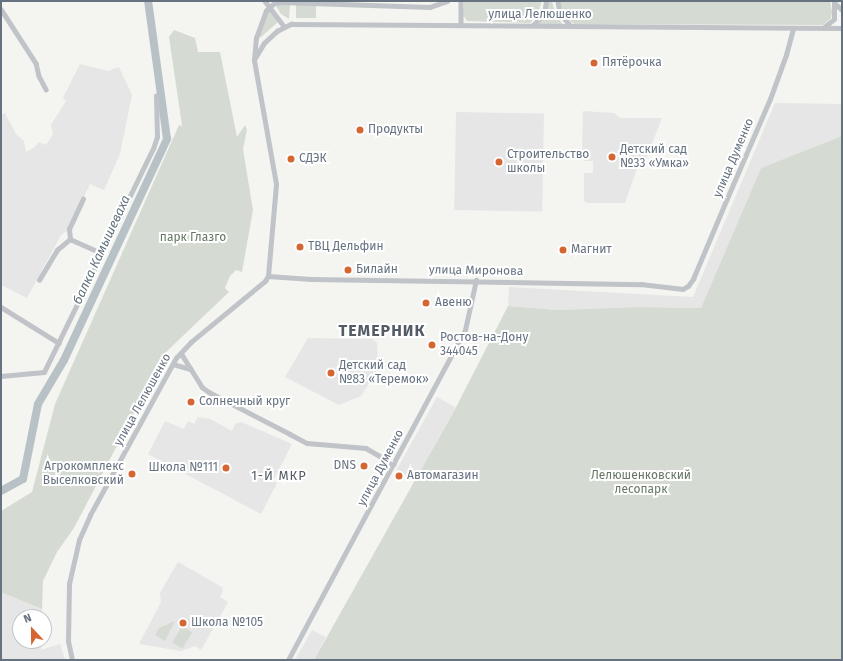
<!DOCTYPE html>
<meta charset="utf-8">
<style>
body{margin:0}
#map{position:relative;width:843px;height:661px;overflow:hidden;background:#f4f5f1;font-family:"Fira Sans",sans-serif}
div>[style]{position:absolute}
.built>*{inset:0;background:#e5e6e5;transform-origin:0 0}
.green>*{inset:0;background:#d5dbd3;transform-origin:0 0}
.river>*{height:8px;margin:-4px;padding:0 4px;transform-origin:4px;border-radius:4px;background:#b8c2c6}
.minor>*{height:4.5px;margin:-2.25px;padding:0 2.25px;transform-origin:2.25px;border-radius:2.25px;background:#c0c3c7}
.dots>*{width:11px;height:11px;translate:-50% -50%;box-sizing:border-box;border:2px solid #fff;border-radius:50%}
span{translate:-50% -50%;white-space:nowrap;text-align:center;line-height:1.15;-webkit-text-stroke:4px #fff;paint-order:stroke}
.street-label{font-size:12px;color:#667280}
.poi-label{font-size:12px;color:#667280}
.left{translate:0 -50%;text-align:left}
.right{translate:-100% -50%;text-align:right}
.park-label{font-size:12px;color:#667864}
.water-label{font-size:13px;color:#62737d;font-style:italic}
.neighbourhood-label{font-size:13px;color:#535c66;letter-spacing:1px}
.district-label{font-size:16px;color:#535c66;font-weight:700;letter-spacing:1px}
.frame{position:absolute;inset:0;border:2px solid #667280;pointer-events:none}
.north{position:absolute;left:12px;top:609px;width:40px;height:40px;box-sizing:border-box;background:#fff;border:1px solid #c2c7cc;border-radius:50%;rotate:338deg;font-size:11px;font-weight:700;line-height:16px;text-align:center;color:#667280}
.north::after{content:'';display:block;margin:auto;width:14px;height:18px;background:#d56631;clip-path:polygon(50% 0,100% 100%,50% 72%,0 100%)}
</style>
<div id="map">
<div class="built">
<i style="clip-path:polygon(80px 64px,108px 71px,119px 67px,132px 95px,120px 154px,104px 190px,90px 184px,68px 230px,61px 235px,27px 298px,1px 285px,1px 115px,5px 113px,16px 134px,24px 141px,26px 152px,35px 147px,39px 142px,46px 145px,53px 134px,51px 125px,66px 101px,63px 98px)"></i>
<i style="clip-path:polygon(775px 103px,842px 104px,842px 136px,761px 168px,701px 308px,638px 307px,557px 310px,508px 306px,509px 287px,693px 297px)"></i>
<i style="clip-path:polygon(583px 111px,614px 113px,620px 118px,662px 118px,646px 159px,641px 157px,625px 203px,587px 203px,584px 201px,584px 173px,593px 173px,593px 161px,584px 161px,582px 155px)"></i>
<i style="left:456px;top:112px;width:88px;height:98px;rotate:1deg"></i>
<i style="clip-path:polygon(308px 338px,372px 339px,377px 343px,378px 369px,361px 396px,339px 405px,285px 377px)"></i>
<i style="left:437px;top:397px;width:21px;height:83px;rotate:29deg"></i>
<i style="clip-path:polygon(198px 417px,210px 419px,232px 431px,235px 424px,241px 422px,292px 444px,273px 481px,277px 483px,261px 514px,148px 454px,165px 421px,184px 429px,188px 421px,194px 424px)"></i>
<i style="clip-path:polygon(178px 562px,222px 587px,223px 591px,220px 597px,228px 602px,201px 650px,195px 646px,181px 651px,139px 644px,161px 602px,160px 593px)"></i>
<i style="clip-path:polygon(3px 593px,42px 609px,42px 617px,20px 617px,20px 641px,41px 641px,41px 650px,60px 644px,65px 660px,1px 660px,1px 596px)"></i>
<i style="clip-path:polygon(312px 630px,326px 637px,314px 660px,295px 660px)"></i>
</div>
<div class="green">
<i style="clip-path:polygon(464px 1px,541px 1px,541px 3px,538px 15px,530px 23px,467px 21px,463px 15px)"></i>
<i style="clip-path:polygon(549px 1px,552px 1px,555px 13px,563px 25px,538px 24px,546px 16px)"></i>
<i style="clip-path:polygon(560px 1px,830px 1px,832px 12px,831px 18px,823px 25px,574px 24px,561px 13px)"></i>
<i style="clip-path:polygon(275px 5px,290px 5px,289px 19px,281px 14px)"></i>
<i style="left:296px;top:5px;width:20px;height:13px"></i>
<i style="clip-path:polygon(269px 10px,278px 22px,260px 38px,259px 35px)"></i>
<i style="clip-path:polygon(174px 30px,195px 38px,198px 52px,220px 52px,237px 137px,245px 125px,247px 130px,243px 149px,253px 210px,242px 272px,236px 270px,230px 276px,225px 288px,229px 292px,166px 352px,74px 528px,57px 552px,43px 581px,42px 609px,3px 593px,1px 596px,1px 511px,32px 492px,55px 404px,179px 125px,182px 126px,169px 37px)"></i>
<i style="clip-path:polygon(842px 136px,842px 660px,314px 660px,455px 409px,508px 306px,557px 310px,638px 307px,701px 308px,761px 168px)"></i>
<i style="clip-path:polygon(175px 621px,165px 641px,155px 635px,159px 628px)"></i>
<i style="left:182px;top:626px;width:12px;height:19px;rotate:31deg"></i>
</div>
<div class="river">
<i style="left:1px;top:491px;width:25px;rotate:-29deg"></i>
<i style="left:23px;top:479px;width:76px;rotate:-78.7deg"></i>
<i style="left:38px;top:404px;width:51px;rotate:-59.4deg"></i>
<i style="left:64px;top:360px;width:244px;rotate:-65deg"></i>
<i style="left:167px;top:139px;width:139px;rotate:-97.8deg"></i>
</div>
<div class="minor">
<i style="left:265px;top:1px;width:31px;rotate:53deg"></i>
<i style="left:461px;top:1px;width:24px;rotate:90deg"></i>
<i style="left:558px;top:1px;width:12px;rotate:81deg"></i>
<i style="left:560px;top:13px;width:16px;rotate:50deg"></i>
<i style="left:835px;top:3px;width:10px;rotate:45deg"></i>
<i style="left:1px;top:9px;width:64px;rotate:57.1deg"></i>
<i style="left:36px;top:63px;width:13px;rotate:77deg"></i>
<i style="left:39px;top:76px;width:15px;rotate:62deg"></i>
<i style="left:533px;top:25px;width:16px;rotate:-45deg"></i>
<i style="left:544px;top:14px;width:13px;rotate:-81deg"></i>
<i style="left:823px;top:28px;width:14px;rotate:-39deg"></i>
<i style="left:834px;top:19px;width:18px;rotate:-90deg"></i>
<i style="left:255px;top:58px;width:17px;rotate:-59deg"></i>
<i style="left:264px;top:43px;width:18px;rotate:-43deg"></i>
<i style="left:277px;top:31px;width:16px;rotate:-27deg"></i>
<i style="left:291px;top:24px;width:551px;rotate:0.42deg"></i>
<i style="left:70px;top:239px;width:34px;rotate:24deg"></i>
<i style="left:268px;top:276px;width:43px;rotate:4deg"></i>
<i style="left:311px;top:279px;width:330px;rotate:0.9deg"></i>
<i style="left:641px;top:284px;width:42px;rotate:6.8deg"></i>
<i style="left:683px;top:289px;width:6px;rotate:-31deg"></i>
<i style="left:688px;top:286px;width:9px;rotate:-54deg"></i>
<i style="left:693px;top:279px;width:85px;rotate:-67.1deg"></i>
<i style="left:726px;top:201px;width:111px;rotate:-66.7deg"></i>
<i style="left:770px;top:99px;width:47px;rotate:-70deg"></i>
<i style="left:786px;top:55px;width:27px;rotate:-75deg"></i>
<i style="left:39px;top:280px;width:35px;rotate:-59deg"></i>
<i style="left:57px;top:250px;width:17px;rotate:-40deg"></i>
<i style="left:70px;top:239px;width:10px;rotate:-96deg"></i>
<i style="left:69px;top:229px;width:33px;rotate:-65deg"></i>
<i style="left:1px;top:307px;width:68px;rotate:31.8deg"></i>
<i style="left:181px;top:353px;width:40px;rotate:58deg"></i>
<i style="left:202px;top:387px;width:9px;rotate:36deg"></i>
<i style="left:209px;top:392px;width:91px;rotate:27.4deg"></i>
<i style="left:290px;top:434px;width:19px;rotate:28deg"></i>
<i style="left:307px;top:443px;width:59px;rotate:4.8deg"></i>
<i style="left:366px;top:448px;width:32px;rotate:30deg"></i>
<i style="left:173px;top:364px;width:18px;rotate:16deg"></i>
<i style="left:1px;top:376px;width:43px;rotate:-5.3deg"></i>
<i style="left:44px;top:372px;width:248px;rotate:-64deg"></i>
<i style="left:153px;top:149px;width:13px;rotate:-72deg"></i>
<i style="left:157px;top:137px;width:41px;rotate:-91.4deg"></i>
<i style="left:72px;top:660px;width:19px;rotate:-102deg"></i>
<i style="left:68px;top:641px;width:57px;rotate:-89deg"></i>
<i style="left:69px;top:584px;width:45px;rotate:-77.2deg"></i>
<i style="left:79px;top:540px;width:27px;rotate:-66deg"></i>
<i style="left:90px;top:515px;width:179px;rotate:-61.3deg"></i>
<i style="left:176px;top:358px;width:22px;rotate:-47deg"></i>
<i style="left:191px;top:342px;width:96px;rotate:-39.5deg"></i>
<i style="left:265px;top:281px;width:6px;rotate:-59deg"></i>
<i style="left:268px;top:276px;width:92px;rotate:-85deg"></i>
<i style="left:276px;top:184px;width:126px;rotate:-100.1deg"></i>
<i style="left:254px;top:60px;width:22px;rotate:-85deg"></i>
<i style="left:256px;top:38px;width:29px;rotate:-70deg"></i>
<i style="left:266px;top:11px;width:11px;rotate:-45deg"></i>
<i style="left:274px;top:3px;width:8px;rotate:-7deg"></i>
<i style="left:282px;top:2px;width:148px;rotate:1.9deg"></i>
<i style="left:430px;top:7px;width:18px;rotate:-19deg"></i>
<i style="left:288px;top:660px;width:374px;rotate:-61.8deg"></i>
<i style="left:465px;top:330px;width:51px;rotate:-77.6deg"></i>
</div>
<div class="dots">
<i style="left:594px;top:63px;background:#d56631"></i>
<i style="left:360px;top:130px;background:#d56631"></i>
<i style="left:612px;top:157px;background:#d56631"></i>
<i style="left:291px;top:159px;background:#d56631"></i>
<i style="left:499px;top:162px;background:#d56631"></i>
<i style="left:300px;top:247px;background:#d56631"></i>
<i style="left:563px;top:250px;background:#d56631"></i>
<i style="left:348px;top:270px;background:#d56631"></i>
<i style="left:426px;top:303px;background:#d56631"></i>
<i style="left:432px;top:345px;background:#d56631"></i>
<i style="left:331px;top:373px;background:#d56631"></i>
<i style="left:191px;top:402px;background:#d56631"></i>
<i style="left:364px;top:466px;background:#d56631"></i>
<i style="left:226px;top:468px;background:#d56631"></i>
<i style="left:132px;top:474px;background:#d56631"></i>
<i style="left:399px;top:476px;background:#d56631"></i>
<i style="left:183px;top:623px;background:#d56631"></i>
</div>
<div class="street-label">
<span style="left:540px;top:15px">улица Лелюшенко</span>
<span style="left:734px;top:158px;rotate:-67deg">улица Думенко</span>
<span style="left:476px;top:271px;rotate:1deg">улица Миронова</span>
<span style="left:143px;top:400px;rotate:-61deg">улица Лелюшенко</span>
<span style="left:381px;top:468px;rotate:-62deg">улица Думенко</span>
</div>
<div class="poi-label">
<span class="left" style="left:602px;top:63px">Пятёрочка</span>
<span class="left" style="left:368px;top:130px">Продукты</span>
<span class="left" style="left:620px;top:157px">Детский сад<br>№33 «Умка»</span>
<span class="left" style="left:507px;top:162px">Строительство<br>школы</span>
<span class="left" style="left:299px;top:159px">СДЭК</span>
<span class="left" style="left:308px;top:247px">ТВЦ Дельфин</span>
<span class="left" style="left:571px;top:250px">Магнит</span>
<span class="left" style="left:356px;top:270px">Билайн</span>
<span class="left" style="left:435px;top:303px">Авеню</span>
<span class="left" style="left:440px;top:345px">Ростов-на-Дону<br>344045</span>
<span class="left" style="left:339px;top:373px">Детский сад<br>№83 «Теремок»</span>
<span class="left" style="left:199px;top:402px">Солнечный круг</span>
<span class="right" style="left:356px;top:466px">DNS</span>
<span class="right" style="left:124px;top:474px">Агрокомплекс<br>Выселковский</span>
<span class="right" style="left:218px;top:468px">Школа №111</span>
<span class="left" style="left:407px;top:476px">Автомагазин</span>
<span class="left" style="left:191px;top:623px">Школа №105</span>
</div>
<div class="park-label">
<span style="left:193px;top:238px">парк Глазго</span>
<span style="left:641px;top:483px">Лелюшенковский<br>лесопарк</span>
</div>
<div class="water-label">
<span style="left:102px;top:250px;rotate:-65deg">балка Камышеваха</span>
</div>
<div class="neighbourhood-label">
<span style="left:279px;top:476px">1-Й МКР</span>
</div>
<div class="district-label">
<span style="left:382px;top:331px">ТЕМЕРНИК</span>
</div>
<div class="frame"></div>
<div class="north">N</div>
</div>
